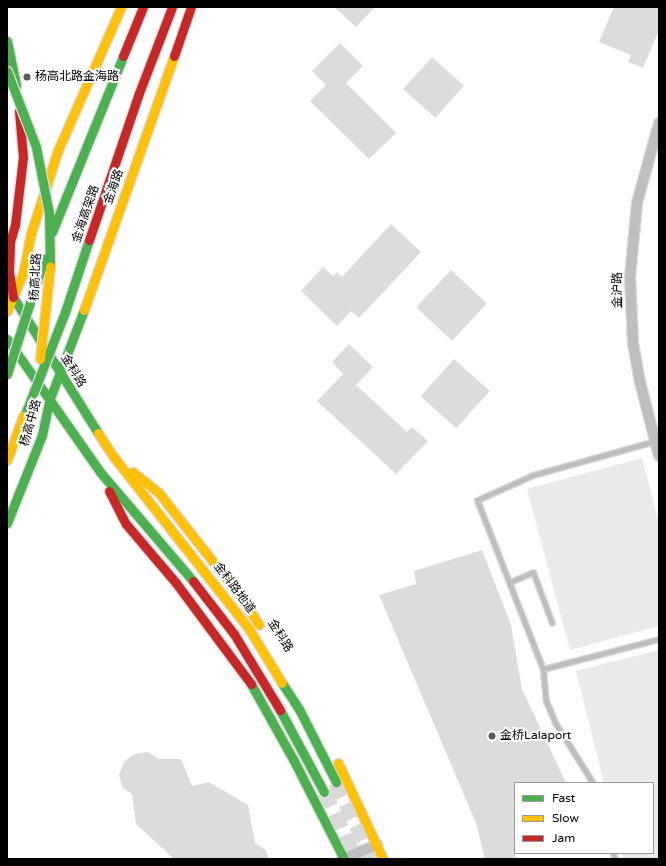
<!DOCTYPE html>
<meta charset="utf-8">
<style>
body{margin:0}
#map{position:relative;width:666px;height:866px;overflow:hidden;background:#fff;font-family:"Varela Round","Noto Sans SC",sans-serif}
div>[style]{position:absolute}
.green>*{inset:0;background:#eaeaea}
.building>*{inset:0;background:#dcdcdc;transform-origin:0 0}
.primary-tunnel>*{height:16px;margin-top:-8px;transform-origin:0;background:repeating-linear-gradient(90deg,#d9d9d9 0 16px,transparent 0 24px)}
.roads{filter:drop-shadow(1px 0 #dbdbdb) drop-shadow(-1px 0 #dbdbdb) drop-shadow(0 1px #dbdbdb) drop-shadow(0 -1px #dbdbdb)}
.lane>*{height:5px;margin:-2.5px;padding:0 2.5px;transform-origin:2.5px;border-radius:2.5px;background:#bebebe}
.street>*{height:10px;margin:-5px;padding:0 5px;transform-origin:5px;border-radius:5px;background:#bebebe}
.fast>*{height:9px;margin:-4.5px;padding:0 4.5px;transform-origin:4.5px;border-radius:4.5px;background:#4caf50}
.slow>*{height:9px;margin:-4.5px;padding:0 4.5px;transform-origin:4.5px;border-radius:4.5px;background:#ffc107}
.jam>*{height:9px;margin:-4.5px;padding:0 4.5px;transform-origin:4.5px;border-radius:4.5px;background:#c62828}
.bridges{filter:drop-shadow(1px 0 #dbdbdb) drop-shadow(-1px 0 #dbdbdb) drop-shadow(0 1px #dbdbdb) drop-shadow(0 -1px #dbdbdb)}
.fast-bridge>*{height:9px;margin:-4.5px;padding:0 4.5px;transform-origin:4.5px;border-radius:4.5px;background:#4caf50}
.slow-bridge>*{height:9px;margin:-4.5px;padding:0 4.5px;transform-origin:4.5px;border-radius:4.5px;background:#ffc107}
.jam-bridge>*{height:9px;margin:-4.5px;padding:0 4.5px;transform-origin:4.5px;border-radius:4.5px;background:#c62828}
.dots>*{width:11px;height:11px;translate:-50% -50%;box-sizing:border-box;border:2px solid #fff;border-radius:50%}
span{translate:-50% -50%;white-space:nowrap;text-align:center;line-height:1.15;-webkit-text-stroke:4px #fff;paint-order:stroke}
.poi-label{font-size:12px;color:#000}
.left{translate:0 -50%;text-align:left}
.street-label{font-size:12px;color:#000}
.frame{position:absolute;inset:0;border:8px solid #000;pointer-events:none}
.legend{position:absolute;left:514px;top:782px;width:140px;height:72px;box-sizing:border-box;background:#fff;border:1px solid #999;margin:0;padding:5px 7px;list-style:none;font-size:12px;color:#000}
.legend li{display:flex;align-items:center;gap:8px;height:20px}
.legend b{width:20px;border:1px solid #999}
</style>
<div id="map">
<div class="green">
<i style="clip-path:polygon(642px 458px,659px 523px,659px 626px,570px 650px,527px 489px)"></i>
<i style="clip-path:polygon(659px 650px,659px 859px,623px 859px,622px 853px,653px 853px,653px 783px,604px 783px,576px 671px)"></i>
</div>
<div class="building">
<i style="clip-path:polygon(334px 7px,375px 7px,356px 27px)"></i>
<i style="clip-path:polygon(614px 7px,659px 7px,659px 30px,643px 68px,628px 62px,631px 55px,599px 42px)"></i>
<i style="clip-path:polygon(340px 43px,363px 66px,346px 83px,396px 133px,369px 159px,310px 101px,326px 85px,312px 71px)"></i>
<i style="left:432px;top:57px;width:43px;height:43px;rotate:42deg"></i>
<i style="clip-path:polygon(391px 224px,421px 252px,359px 318px,351px 311px,337px 326px,301px 291px,323px 267px,333px 276px,337px 272px,342px 277px)"></i>
<i style="left:451px;top:270px;width:49px;height:51px;rotate:43deg"></i>
<i style="clip-path:polygon(349px 344px,373px 367px,356px 385px,407px 432px,412px 427px,428px 441px,396px 474px,317px 401px,343px 374px,332px 362px)"></i>
<i style="left:454px;top:359px;width:48px;height:50px;rotate:42deg"></i>
<i style="clip-path:polygon(482px 550px,511px 625px,522px 689px,566px 783px,515px 783px,515px 859px,485px 859px,476px 823px,379px 595px,416px 584px,414px 571px)"></i>
<i style="clip-path:polygon(148px 752px,159px 759px,181px 759px,192px 786px,209px 782px,248px 805px,255px 843px,266px 850px,269px 859px,174px 859px,136px 824px,132px 794px,123px 788px,119px 775px,124px 762px,134px 754px)"></i>
</div>
<div class="primary-tunnel">
<i style="left:336px;top:782px;width:85px;rotate:64.3deg"></i>
<i style="left:324px;top:792px;width:74px;rotate:65.2deg"></i>
</div>
<div class="roads">
<div class="lane">
<i style="left:655px;top:441px;width:127px;rotate:164.4deg"></i>
<i style="left:533px;top:475px;width:61px;rotate:155.9deg"></i>
<i style="left:477px;top:500px;width:181px;rotate:68.7deg"></i>
<i style="left:543px;top:669px;width:120px;rotate:-14.5deg"></i>
<i style="left:510px;top:582px;width:25px;rotate:-23deg"></i>
<i style="left:533px;top:572px;width:54px;rotate:69.6deg"></i>
<i style="left:543px;top:669px;width:32px;rotate:85deg"></i>
<i style="left:546px;top:701px;width:25px;rotate:67deg"></i>
<i style="left:556px;top:724px;width:70px;rotate:57.9deg"></i>
<i style="left:613px;top:853px;width:6px;rotate:72deg"></i>
</div>
<div class="street">
<i style="left:659px;top:123px;width:83px;rotate:105.4deg"></i>
<i style="left:637px;top:203px;width:74px;rotate:95.4deg"></i>
<i style="left:630px;top:277px;width:66px;rotate:87.4deg"></i>
<i style="left:633px;top:343px;width:40px;rotate:80deg"></i>
<i style="left:640px;top:382px;width:76px;rotate:75.6deg"></i>
<i style="left:342px;top:859px;width:38px;rotate:-22deg"></i>
</div>
<div class="fast">
<i style="left:7px;top:41px;width:45px;rotate:78.4deg"></i>
<i style="left:13px;top:297px;width:160px;rotate:58deg"></i>
<i style="left:7px;top:339px;width:162px;rotate:55deg"></i>
<i style="left:100px;top:472px;width:143px;rotate:49.5deg"></i>
<i style="left:7px;top:523px;width:95px;rotate:-68.3deg"></i>
<i style="left:42px;top:435px;width:35px;rotate:-78deg"></i>
<i style="left:49px;top:401px;width:97px;rotate:-69deg"></i>
<i style="left:282px;top:683px;width:31px;rotate:57deg"></i>
<i style="left:299px;top:709px;width:82px;rotate:63.1deg"></i>
<i style="left:251px;top:684px;width:86px;rotate:60.8deg"></i>
<i style="left:293px;top:759px;width:112px;rotate:63deg"></i>
<i style="left:280px;top:710px;width:93px;rotate:61.8deg"></i>
</div>
<div class="slow">
<i style="left:84px;top:310px;width:269px;rotate:-70.5deg"></i>
<i style="left:7px;top:311px;width:41px;rotate:-67.2deg"></i>
<i style="left:23px;top:273px;width:41px;rotate:-78.7deg"></i>
<i style="left:31px;top:233px;width:87px;rotate:-72deg"></i>
<i style="left:58px;top:150px;width:156px;rotate:-66.2deg"></i>
<i style="left:98px;top:433px;width:27px;rotate:57deg"></i>
<i style="left:113px;top:456px;width:220px;rotate:51.8deg"></i>
<i style="left:249px;top:629px;width:63px;rotate:58.6deg"></i>
<i style="left:133px;top:472px;width:33px;rotate:39deg"></i>
<i style="left:159px;top:493px;width:137px;rotate:51.8deg"></i>
<i style="left:244px;top:601px;width:28px;rotate:58deg"></i>
<i style="left:338px;top:763px;width:106px;rotate:64.9deg"></i>
</div>
<div class="jam">
<i style="left:174px;top:56px;width:52px;rotate:-70.9deg"></i>
<i style="left:13px;top:297px;width:26px;rotate:-99deg"></i>
<i style="left:9px;top:271px;width:29px;rotate:-88deg"></i>
<i style="left:10px;top:242px;width:18px;rotate:-74deg"></i>
<i style="left:15px;top:225px;width:68px;rotate:-83.3deg"></i>
<i style="left:23px;top:157px;width:46px;rotate:-95deg"></i>
<i style="left:109px;top:491px;width:37px;rotate:63deg"></i>
<i style="left:126px;top:524px;width:77px;rotate:49.7deg"></i>
<i style="left:176px;top:583px;width:126px;rotate:53.4deg"></i>
<i style="left:193px;top:581px;width:67px;rotate:52.3deg"></i>
<i style="left:234px;top:634px;width:89px;rotate:58.8deg"></i>
</div>
</div>
<div class="bridges">
<div class="fast-bridge">
<i style="left:7px;top:71px;width:81px;rotate:69.1deg"></i>
<i style="left:36px;top:147px;width:67px;rotate:78.9deg"></i>
<i style="left:49px;top:213px;width:54px;rotate:88.9deg"></i>
<i style="left:52px;top:232px;width:190px;rotate:-68deg"></i>
<i style="left:7px;top:374px;width:121px;rotate:-72.2deg"></i>
<i style="left:20px;top:427px;width:123px;rotate:-68.6deg"></i>
<i style="left:65px;top:312px;width:76px;rotate:-71.6deg"></i>
</div>
<div class="slow-bridge">
<i style="left:40px;top:359px;width:93px;rotate:-83.8deg"></i>
<i style="left:7px;top:460px;width:47px;rotate:-70deg"></i>
</div>
<div class="jam-bridge">
<i style="left:123px;top:56px;width:53px;rotate:-67.8deg"></i>
<i style="left:89px;top:240px;width:155px;rotate:-71.2deg"></i>
<i style="left:139px;top:93px;width:92px;rotate:-69deg"></i>
</div>
</div>
<div class="dots">
<i style="left:27px;top:77px;background:#595959"></i>
<i style="left:492px;top:736px;background:#595959"></i>
</div>
<div class="poi-label">
<span class="left" style="left:35px;top:77px">杨高北路金海路</span>
<span class="left" style="left:500px;top:736px">金桥Lalaport</span>
</div>
<div class="street-label">
<span style="left:114px;top:187px;rotate:-71deg">金海路</span>
<span style="left:86px;top:214px;rotate:-71deg">金海高架路</span>
<span style="left:36px;top:277px;rotate:-87deg">杨高北路</span>
<span style="left:618px;top:290px;rotate:-90deg">金沪路</span>
<span style="left:73px;top:371px;rotate:59deg">金科路</span>
<span style="left:31px;top:423px;rotate:-74deg">杨高中路</span>
<span style="left:234px;top:588px;rotate:53deg">金科路地道</span>
<span style="left:280px;top:636px;rotate:58deg">金科路</span>
</div>
<div class="frame"></div>
<ul class="legend">
<li><b style="height:5px;background:#4caf50"></b>Fast</li>
<li><b style="height:5px;background:#ffc107"></b>Slow</li>
<li><b style="height:5px;background:#c62828"></b>Jam</li>
</ul>
</div>
